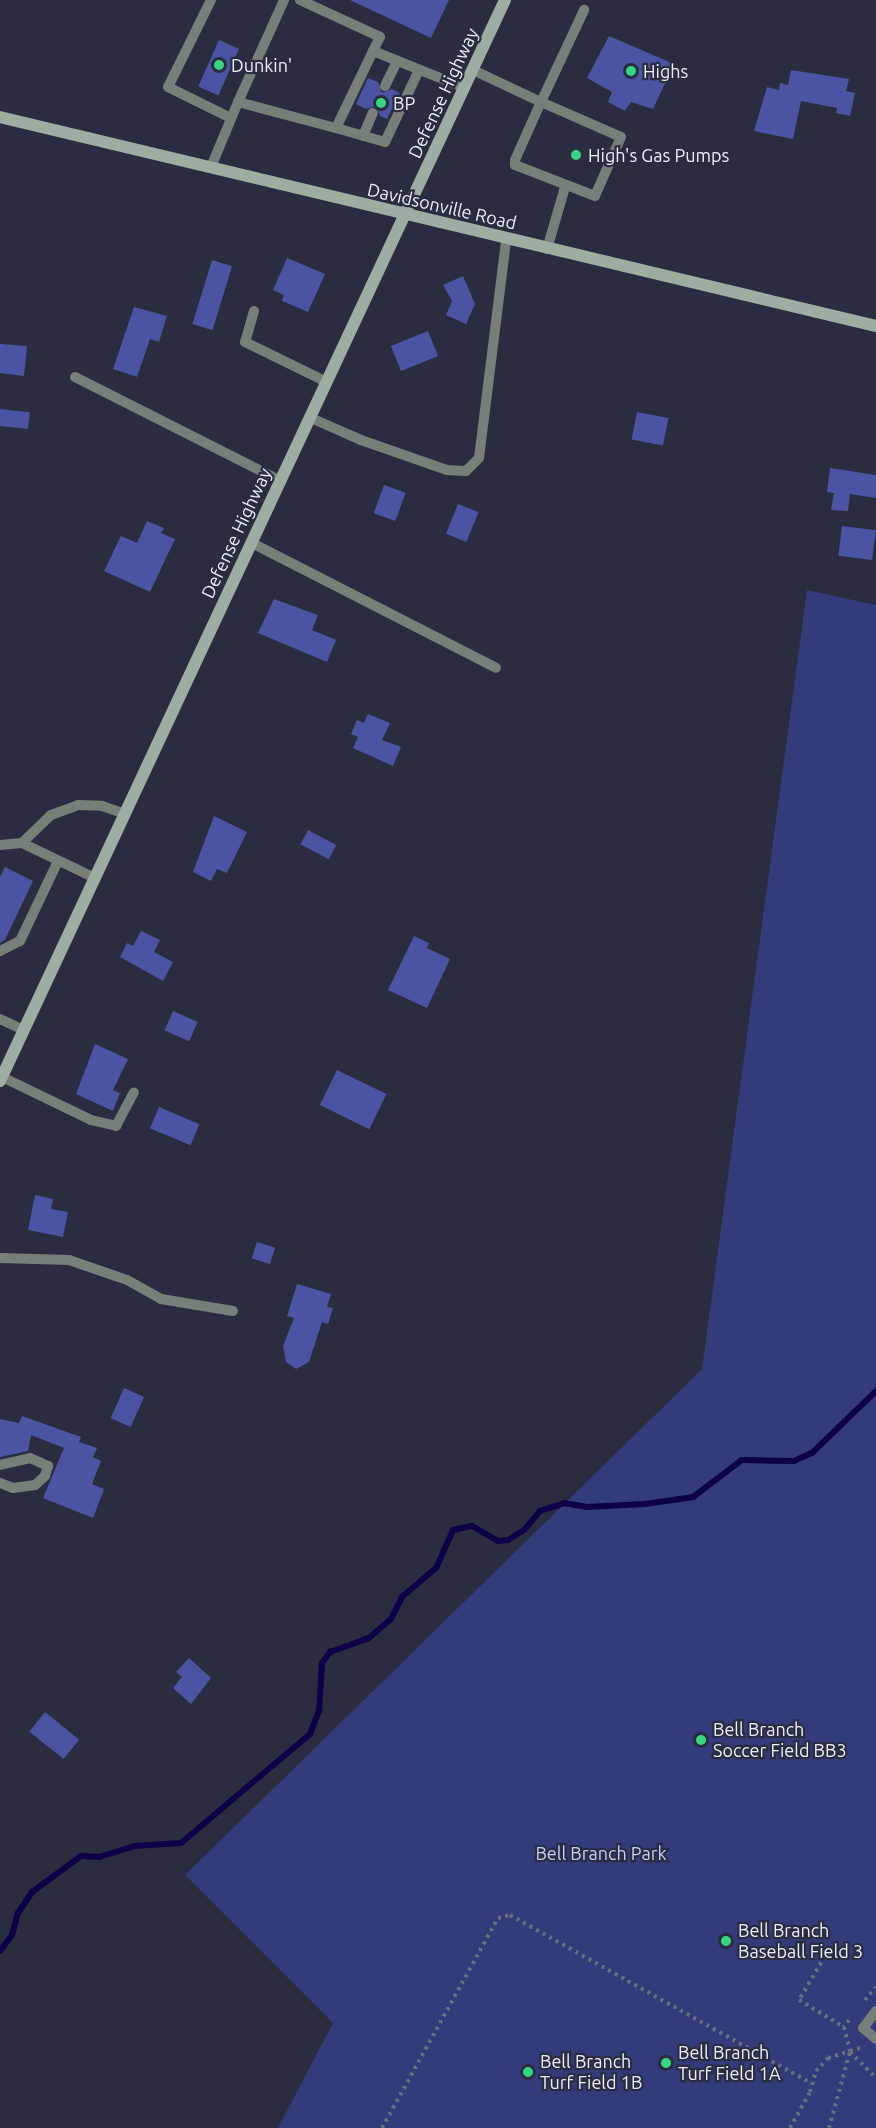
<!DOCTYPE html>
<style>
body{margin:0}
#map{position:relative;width:876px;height:2128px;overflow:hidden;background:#292d3f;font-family:Ubuntu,sans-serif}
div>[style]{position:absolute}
.green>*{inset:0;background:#343b7b}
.stream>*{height:6px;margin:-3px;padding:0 3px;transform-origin:3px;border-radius:3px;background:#0d0049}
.building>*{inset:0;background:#4b54a2;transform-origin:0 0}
.path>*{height:4px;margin-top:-2px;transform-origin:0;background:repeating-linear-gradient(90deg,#6a6e7e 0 3px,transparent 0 7.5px)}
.service>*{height:10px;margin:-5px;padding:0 5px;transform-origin:5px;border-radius:5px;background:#767f78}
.secondary>*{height:12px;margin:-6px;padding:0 6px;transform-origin:6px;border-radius:6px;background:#9eada2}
.dots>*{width:16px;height:16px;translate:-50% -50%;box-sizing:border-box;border:3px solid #292d3f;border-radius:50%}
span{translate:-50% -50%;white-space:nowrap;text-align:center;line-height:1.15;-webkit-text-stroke:4.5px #292d3f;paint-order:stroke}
.poi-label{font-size:18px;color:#ebeefb}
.left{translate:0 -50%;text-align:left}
.street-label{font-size:18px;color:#ebeefb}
.park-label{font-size:18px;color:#c7d0fc}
</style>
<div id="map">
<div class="green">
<i style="clip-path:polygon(807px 590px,876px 605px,876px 2128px,278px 2128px,333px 2023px,185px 1875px,702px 1369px)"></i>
</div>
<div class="stream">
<i style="left:0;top:1951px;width:20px;rotate:-53deg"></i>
<i style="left:12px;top:1935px;width:23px;rotate:-75deg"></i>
<i style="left:18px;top:1913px;width:25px;rotate:-56deg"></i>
<i style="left:32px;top:1892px;width:61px;rotate:-36.3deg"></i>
<i style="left:81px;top:1856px;width:18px;rotate:3deg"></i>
<i style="left:99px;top:1857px;width:37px;rotate:-17deg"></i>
<i style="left:134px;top:1846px;width:47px;rotate:-3.7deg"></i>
<i style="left:181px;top:1843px;width:169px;rotate:-40.2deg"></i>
<i style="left:310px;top:1734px;width:25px;rotate:-69deg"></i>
<i style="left:319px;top:1711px;width:48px;rotate:-86.4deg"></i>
<i style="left:322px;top:1663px;width:14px;rotate:-54deg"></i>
<i style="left:330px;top:1652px;width:41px;rotate:-19.7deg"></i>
<i style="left:369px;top:1638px;width:29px;rotate:-41deg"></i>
<i style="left:391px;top:1619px;width:25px;rotate:-63deg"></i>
<i style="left:402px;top:1597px;width:45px;rotate:-40.5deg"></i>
<i style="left:436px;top:1568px;width:42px;rotate:-65.9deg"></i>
<i style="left:453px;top:1530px;width:19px;rotate:-12deg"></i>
<i style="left:472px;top:1526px;width:30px;rotate:30deg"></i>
<i style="left:498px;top:1541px;width:10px;rotate:-6deg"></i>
<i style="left:508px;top:1540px;width:19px;rotate:-32deg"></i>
<i style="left:524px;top:1530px;width:25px;rotate:-50deg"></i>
<i style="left:540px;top:1511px;width:25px;rotate:-18deg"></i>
<i style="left:564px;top:1503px;width:22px;rotate:10deg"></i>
<i style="left:586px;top:1507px;width:59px;rotate:-2.9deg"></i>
<i style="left:645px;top:1504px;width:49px;rotate:-8.3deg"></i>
<i style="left:693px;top:1497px;width:61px;rotate:-37.1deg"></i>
<i style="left:742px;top:1460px;width:52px;rotate:1.1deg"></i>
<i style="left:794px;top:1461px;width:20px;rotate:-24deg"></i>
<i style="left:812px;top:1453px;width:89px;rotate:-44.1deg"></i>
</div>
<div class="building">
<i style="clip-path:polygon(350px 0,449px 0,431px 38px)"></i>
<i style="clip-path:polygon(609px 36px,674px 64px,653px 109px,631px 102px,625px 111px,608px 102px,612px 92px,587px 78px)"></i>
<i style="left:219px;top:40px;width:22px;height:51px;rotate:24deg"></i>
<i style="clip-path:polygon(791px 70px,849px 79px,846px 91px,855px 93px,850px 116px,836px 113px,837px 108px,801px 101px,793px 139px,754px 131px,767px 87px,779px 90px,780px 83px,788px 85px)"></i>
<i style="clip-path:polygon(368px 78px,378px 82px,382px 93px,392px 89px,400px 93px,387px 119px,380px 116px,376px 106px,366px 109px,356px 104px)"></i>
<i style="clip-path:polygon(287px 258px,325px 274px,308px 312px,282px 301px,284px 295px,273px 290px)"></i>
<i style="left:212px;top:260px;width:21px;height:67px;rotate:17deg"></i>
<i style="clip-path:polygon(463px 276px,475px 304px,466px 324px,446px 315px,452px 301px,443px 285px)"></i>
<i style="clip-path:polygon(134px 307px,167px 316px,159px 342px,150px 339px,137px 377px,113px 369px)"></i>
<i style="left:428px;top:331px;width:27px;height:40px;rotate:68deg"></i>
<i style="clip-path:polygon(0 344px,27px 346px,24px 376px,0 373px)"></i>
<i style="left:0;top:409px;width:30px;height:17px;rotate:6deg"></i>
<i style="left:637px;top:412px;width:32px;height:28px;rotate:11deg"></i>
<i style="clip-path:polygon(830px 468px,876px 475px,876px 498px,850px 494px,848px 511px,831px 510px,834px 493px,827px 492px)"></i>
<i style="left:384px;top:485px;width:23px;height:30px;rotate:20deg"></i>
<i style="left:458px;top:504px;width:22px;height:32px;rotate:22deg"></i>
<i style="clip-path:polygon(147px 521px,164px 528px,161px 533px,175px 539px,150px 592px,104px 571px,121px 536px,137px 543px)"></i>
<i style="left:842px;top:526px;width:34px;height:30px;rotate:7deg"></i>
<i style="clip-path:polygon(274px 599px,318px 615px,312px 630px,336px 640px,327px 662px,258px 633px)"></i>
<i style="clip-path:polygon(368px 714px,390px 723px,382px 740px,401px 747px,393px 766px,353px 748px,358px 737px,351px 734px,357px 720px,364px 723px)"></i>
<i style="clip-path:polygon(214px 816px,247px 832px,227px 873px,217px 869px,211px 881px,193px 872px)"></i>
<i style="left:308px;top:830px;width:32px;height:16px;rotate:28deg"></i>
<i style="clip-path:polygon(5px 867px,33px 881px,5px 940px,0 943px,0 877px)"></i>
<i style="clip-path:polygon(141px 931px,160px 940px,154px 952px,173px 962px,163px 981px,120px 957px,127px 943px,133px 946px)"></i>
<i style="clip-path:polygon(414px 936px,429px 943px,427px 948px,450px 959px,427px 1008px,388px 990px)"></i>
<i style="left:173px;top:1011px;width:27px;height:21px;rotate:24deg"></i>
<i style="clip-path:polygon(95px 1044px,128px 1059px,113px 1090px,120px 1093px,113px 1111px,76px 1094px)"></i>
<i style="left:337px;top:1070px;width:55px;height:39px;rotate:26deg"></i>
<i style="left:159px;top:1107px;width:44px;height:23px;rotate:23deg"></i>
<i style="clip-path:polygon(35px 1195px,53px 1199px,51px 1209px,68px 1212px,63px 1237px,28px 1230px)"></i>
<i style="left:257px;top:1242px;width:19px;height:17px;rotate:18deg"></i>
<i style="clip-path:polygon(297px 1284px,331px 1294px,327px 1307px,333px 1308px,328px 1324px,322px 1322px,309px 1362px,296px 1369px,286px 1362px,283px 1346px,294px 1318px,287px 1316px)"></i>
<i style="left:124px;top:1388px;width:22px;height:33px;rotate:24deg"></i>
<i style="clip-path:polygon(22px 1416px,81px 1437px,79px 1442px,97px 1448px,93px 1457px,101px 1461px,92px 1484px,104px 1489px,93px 1518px,43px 1498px,64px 1448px,31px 1435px,28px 1451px,0 1457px,0 1419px,19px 1423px)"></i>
<i style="clip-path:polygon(189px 1658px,211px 1678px,191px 1704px,173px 1688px,182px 1677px,176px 1672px)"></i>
<i style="left:45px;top:1712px;width:44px;height:25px;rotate:39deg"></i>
</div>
<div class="path">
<i style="left:825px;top:1956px;width:51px;rotate:120.6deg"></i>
<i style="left:799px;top:2000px;width:52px;rotate:31deg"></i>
<i style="left:865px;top:2000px;width:17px;rotate:-50deg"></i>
<i style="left:849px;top:2020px;width:9px;rotate:126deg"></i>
<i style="left:844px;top:2027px;width:25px;rotate:76deg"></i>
<i style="left:850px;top:2051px;width:15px;rotate:-16deg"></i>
<i style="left:850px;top:2052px;width:37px;rotate:45deg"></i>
<i style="left:382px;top:2128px;width:240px;rotate:-61.1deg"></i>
<i style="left:498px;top:1918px;width:12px;rotate:-14deg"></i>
<i style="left:510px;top:1915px;width:345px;rotate:29.2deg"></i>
<i style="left:790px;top:2128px;width:41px;rotate:-60.9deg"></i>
<i style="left:810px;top:2092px;width:22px;rotate:-74deg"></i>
<i style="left:816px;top:2071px;width:18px;rotate:-47deg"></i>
<i style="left:828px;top:2058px;width:23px;rotate:-18deg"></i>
<i style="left:829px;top:2128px;width:79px;rotate:-74.6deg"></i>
</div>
<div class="service">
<i style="left:211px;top:0;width:97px;rotate:116.3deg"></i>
<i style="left:168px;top:87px;width:70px;rotate:26.2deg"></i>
<i style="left:300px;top:0;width:88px;rotate:24.8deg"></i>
<i style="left:380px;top:37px;width:16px;rotate:117deg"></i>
<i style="left:473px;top:70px;width:75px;rotate:25.2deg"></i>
<i style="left:541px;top:102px;width:87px;rotate:23.6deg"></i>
<i style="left:621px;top:137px;width:64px;rotate:113.8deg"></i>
<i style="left:595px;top:196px;width:86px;rotate:-158.8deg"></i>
<i style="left:515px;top:165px;width:5px;rotate:-90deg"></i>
<i style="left:515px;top:160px;width:64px;rotate:-65.9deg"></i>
<i style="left:541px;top:102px;width:102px;rotate:-64.9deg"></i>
<i style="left:385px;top:86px;width:28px;rotate:-64deg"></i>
<i style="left:238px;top:102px;width:112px;rotate:-65.7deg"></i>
<i style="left:336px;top:128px;width:51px;rotate:15.9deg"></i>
<i style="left:385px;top:142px;width:80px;rotate:-64.7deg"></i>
<i style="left:363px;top:136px;width:25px;rotate:-67deg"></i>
<i style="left:211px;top:167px;width:70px;rotate:-67.4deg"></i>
<i style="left:238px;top:102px;width:101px;rotate:14.9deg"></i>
<i style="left:336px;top:128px;width:85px;rotate:-64.3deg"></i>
<i style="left:373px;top:51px;width:99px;rotate:21.9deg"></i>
<i style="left:547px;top:249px;width:65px;rotate:-73.8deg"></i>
<i style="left:254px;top:311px;width:32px;rotate:106deg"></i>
<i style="left:245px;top:342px;width:91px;rotate:26deg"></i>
<i style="left:75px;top:377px;width:231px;rotate:26.8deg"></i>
<i style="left:311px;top:418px;width:55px;rotate:23.7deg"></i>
<i style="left:361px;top:440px;width:91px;rotate:19.2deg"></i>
<i style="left:447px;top:470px;width:19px;rotate:3deg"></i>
<i style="left:466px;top:471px;width:18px;rotate:-45deg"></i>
<i style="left:479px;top:458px;width:220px;rotate:-82.9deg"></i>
<i style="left:252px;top:543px;width:274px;rotate:27.1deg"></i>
<i style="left:0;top:845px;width:22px;rotate:-5deg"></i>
<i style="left:95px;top:878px;width:81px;rotate:-154.4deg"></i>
<i style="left:22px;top:843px;width:40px;rotate:-44deg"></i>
<i style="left:51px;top:815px;width:29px;rotate:-20deg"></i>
<i style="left:78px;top:805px;width:24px;rotate:2deg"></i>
<i style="left:102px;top:806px;width:24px;rotate:19deg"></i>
<i style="left:0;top:951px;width:22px;rotate:-27deg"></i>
<i style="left:20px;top:941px;width:89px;rotate:-64.6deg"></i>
<i style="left:0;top:1019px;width:26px;rotate:25deg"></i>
<i style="left:2px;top:1077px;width:99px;rotate:25.8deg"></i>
<i style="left:91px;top:1120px;width:26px;rotate:13deg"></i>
<i style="left:116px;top:1126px;width:38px;rotate:-62deg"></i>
<i style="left:0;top:1258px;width:69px;rotate:1.7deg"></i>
<i style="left:69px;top:1260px;width:61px;rotate:19deg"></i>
<i style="left:127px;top:1280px;width:39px;rotate:29deg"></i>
<i style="left:161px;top:1299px;width:73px;rotate:9.5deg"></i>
<i style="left:0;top:1465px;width:31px;rotate:-13deg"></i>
<i style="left:30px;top:1458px;width:20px;rotate:24deg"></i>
<i style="left:48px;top:1466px;width:10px;rotate:107deg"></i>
<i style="left:45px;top:1476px;width:13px;rotate:138deg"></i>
<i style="left:35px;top:1485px;width:22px;rotate:172deg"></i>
<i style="left:13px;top:1488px;width:14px;rotate:-159deg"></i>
<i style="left:876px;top:2011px;width:21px;rotate:127deg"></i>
<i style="left:863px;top:2028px;width:17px;rotate:40deg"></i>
</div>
<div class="secondary">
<i style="left:0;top:117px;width:901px;rotate:13.42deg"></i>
<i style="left:0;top:1081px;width:1193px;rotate:-64.96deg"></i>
</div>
<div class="dots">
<i style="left:219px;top:65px;background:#35d881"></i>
<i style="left:631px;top:71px;background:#35d881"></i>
<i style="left:381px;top:103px;background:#35d881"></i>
<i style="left:576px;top:155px;background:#35d881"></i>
<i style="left:701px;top:1740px;background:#35d881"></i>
<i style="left:726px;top:1941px;background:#35d881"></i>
<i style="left:666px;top:2063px;background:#35d881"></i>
<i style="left:528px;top:2072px;background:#35d881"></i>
</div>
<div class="poi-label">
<span class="left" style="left:231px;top:65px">Dunkin'</span>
<span class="left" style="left:643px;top:71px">Highs</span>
<span class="left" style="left:393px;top:103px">BP</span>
<span class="left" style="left:588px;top:155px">High's Gas Pumps</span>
<span class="left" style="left:713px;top:1740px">Bell Branch<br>Soccer Field BB3</span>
<span class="left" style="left:738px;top:1941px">Bell Branch<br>Baseball Field 3</span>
<span class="left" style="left:678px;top:2063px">Bell Branch<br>Turf Field 1A</span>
<span class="left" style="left:540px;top:2072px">Bell Branch<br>Turf Field 1B</span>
</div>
<div class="street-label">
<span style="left:443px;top:93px;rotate:-65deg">Defense Highway</span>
<span style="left:442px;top:206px;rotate:13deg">Davidsonville Road</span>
<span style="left:236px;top:533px;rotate:-65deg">Defense Highway</span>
</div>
<div class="park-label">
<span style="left:601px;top:1853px">Bell Branch Park</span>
</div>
</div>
